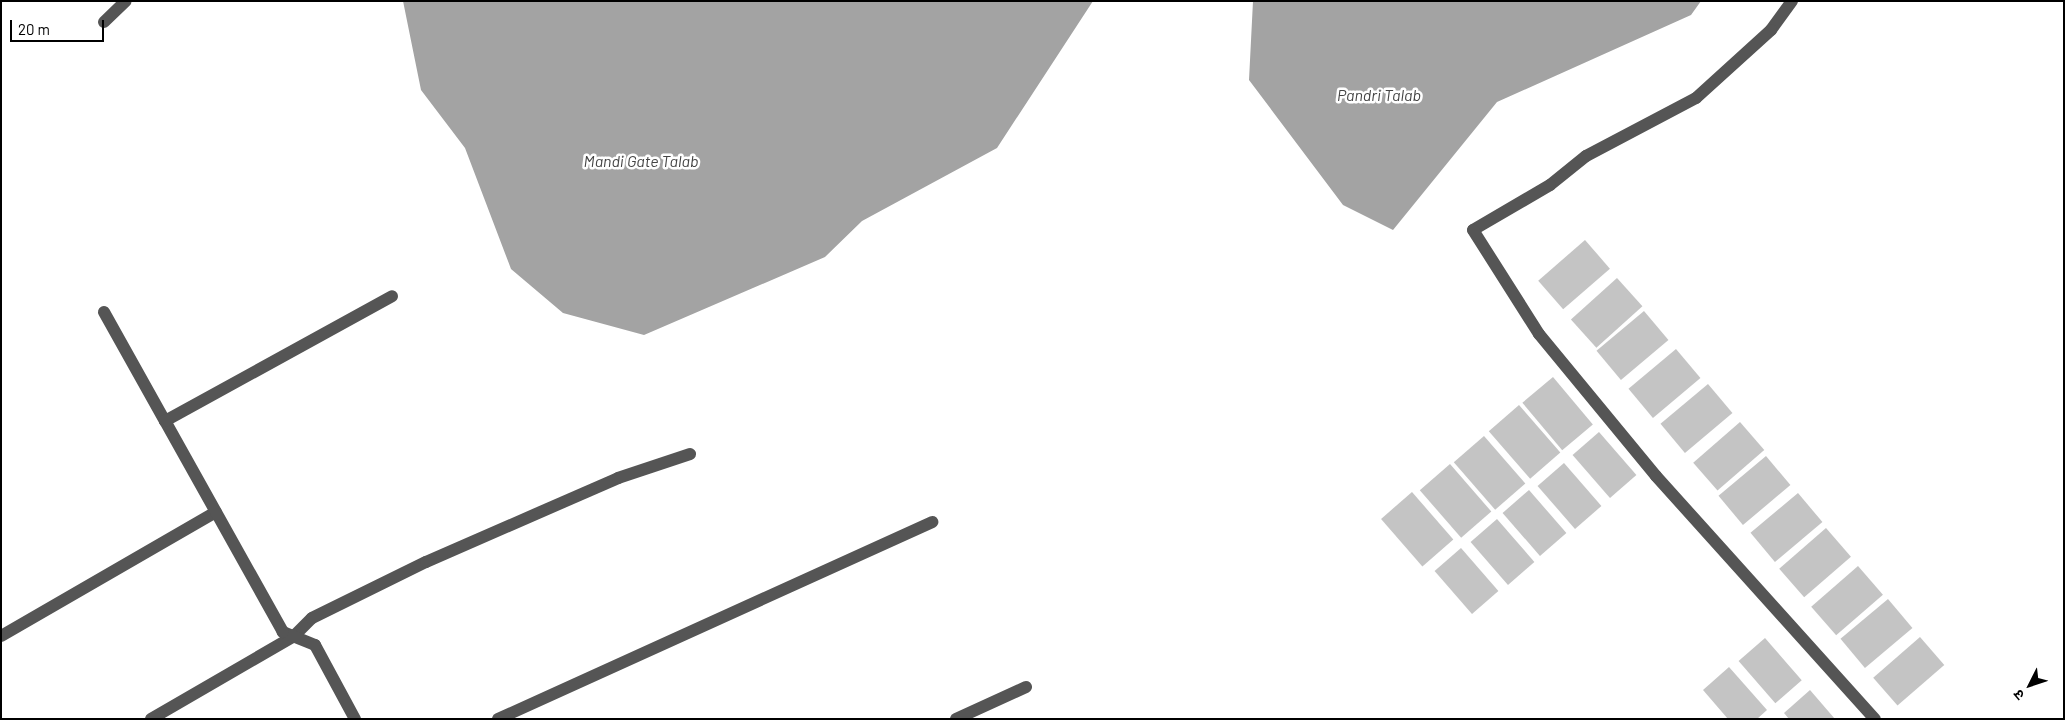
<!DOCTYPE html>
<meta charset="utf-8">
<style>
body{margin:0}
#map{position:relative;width:2065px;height:720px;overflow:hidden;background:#fff;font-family:Barlow,"Noto Sans Devanagari",sans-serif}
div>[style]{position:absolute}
.water>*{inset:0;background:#a3a3a3}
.building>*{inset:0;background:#c4c4c4;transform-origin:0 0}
.minor>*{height:12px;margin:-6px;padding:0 6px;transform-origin:6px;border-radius:6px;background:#555}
span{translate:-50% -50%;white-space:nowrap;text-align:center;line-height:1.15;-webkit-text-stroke:5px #fff;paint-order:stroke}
.water-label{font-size:16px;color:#444;font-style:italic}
.frame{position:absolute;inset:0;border:2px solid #000;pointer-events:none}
.north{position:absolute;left:2005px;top:660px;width:50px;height:50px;-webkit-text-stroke:4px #fff;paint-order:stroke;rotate:229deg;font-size:14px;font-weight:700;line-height:20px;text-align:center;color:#000}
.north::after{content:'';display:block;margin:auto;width:18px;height:22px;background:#000;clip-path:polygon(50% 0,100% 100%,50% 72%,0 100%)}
.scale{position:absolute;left:10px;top:20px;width:94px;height:22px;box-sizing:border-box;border:2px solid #000;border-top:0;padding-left:6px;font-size:15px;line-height:18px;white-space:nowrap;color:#000;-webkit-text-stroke:4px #fff;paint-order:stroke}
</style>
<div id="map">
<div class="water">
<i style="clip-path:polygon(403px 1px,1093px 1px,997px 148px,862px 221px,825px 257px,644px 335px,563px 313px,511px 269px,465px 148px,421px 90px)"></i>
<i style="clip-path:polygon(1253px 1px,1701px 1px,1691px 15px,1497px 102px,1393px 230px,1343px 205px,1249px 80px)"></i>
</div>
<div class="building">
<i style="left:1585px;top:240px;width:38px;height:62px;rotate:49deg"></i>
<i style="left:1617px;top:278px;width:38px;height:62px;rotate:48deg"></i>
<i style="left:1644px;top:311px;width:38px;height:62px;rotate:50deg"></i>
<i style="left:1676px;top:349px;width:38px;height:62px;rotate:50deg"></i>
<i style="left:1553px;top:377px;width:62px;height:40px;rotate:50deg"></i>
<i style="left:1708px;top:384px;width:38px;height:62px;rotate:50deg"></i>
<i style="left:1519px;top:405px;width:63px;height:40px;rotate:49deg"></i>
<i style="left:1740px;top:422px;width:37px;height:62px;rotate:49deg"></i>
<i style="left:1599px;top:432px;width:57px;height:35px;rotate:49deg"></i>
<i style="left:1484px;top:436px;width:63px;height:40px;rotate:49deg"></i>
<i style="left:1766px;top:456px;width:38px;height:62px;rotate:50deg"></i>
<i style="left:1564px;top:463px;width:57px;height:35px;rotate:49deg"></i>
<i style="left:1450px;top:464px;width:63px;height:40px;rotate:49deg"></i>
<i style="left:1529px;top:490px;width:57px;height:35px;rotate:49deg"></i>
<i style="left:1412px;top:492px;width:63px;height:41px;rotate:49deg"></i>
<i style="left:1798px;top:493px;width:38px;height:62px;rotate:50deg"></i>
<i style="left:1497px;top:519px;width:57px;height:35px;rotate:49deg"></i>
<i style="left:1826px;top:528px;width:38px;height:62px;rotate:49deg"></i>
<i style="left:1461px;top:548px;width:57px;height:35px;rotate:49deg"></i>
<i style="left:1858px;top:566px;width:38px;height:62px;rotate:49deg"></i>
<i style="left:1888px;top:599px;width:38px;height:62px;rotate:50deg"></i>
<i style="left:1920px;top:637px;width:37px;height:62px;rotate:49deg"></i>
<i style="left:1765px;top:638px;width:56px;height:35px;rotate:49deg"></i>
<i style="clip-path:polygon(1729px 667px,1767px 710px,1757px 719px,1728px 719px,1703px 690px)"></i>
<i style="clip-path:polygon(1810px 690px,1835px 719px,1789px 719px,1784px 713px)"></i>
</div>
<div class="minor">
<i style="left:1792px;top:1px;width:36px;rotate:126deg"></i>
<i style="left:1771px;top:30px;width:101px;rotate:137.8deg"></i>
<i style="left:1696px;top:98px;width:124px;rotate:152.2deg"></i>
<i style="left:1586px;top:156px;width:46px;rotate:141.1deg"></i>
<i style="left:1550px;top:185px;width:89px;rotate:149.7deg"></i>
<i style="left:1473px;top:230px;width:123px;rotate:57.6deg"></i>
<i style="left:1539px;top:334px;width:184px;rotate:50.5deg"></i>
<i style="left:1656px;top:476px;width:327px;rotate:48deg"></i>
<i style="left:104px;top:22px;width:30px;rotate:-44deg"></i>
<i style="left:104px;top:312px;width:125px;rotate:60.8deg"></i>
<i style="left:1px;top:636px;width:248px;rotate:-30deg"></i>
<i style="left:151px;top:719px;width:165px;rotate:-30.1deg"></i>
<i style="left:294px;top:636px;width:25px;rotate:-45deg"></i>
<i style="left:312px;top:618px;width:127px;rotate:-26.2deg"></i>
<i style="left:426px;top:562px;width:210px;rotate:-23.6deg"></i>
<i style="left:618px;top:478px;width:76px;rotate:-18.4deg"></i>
<i style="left:355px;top:719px;width:84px;rotate:-118.4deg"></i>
<i style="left:315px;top:645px;width:35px;rotate:-158deg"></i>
<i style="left:283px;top:632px;width:242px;rotate:-119.2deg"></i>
<i style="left:165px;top:421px;width:259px;rotate:-28.8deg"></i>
<i style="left:498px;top:719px;width:477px;rotate:-24.4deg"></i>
<i style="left:956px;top:719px;width:77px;rotate:-24.6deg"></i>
</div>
<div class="water-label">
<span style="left:1379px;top:95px">Pandri Talab</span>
<span style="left:641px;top:161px">Mandi Gate Talab</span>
</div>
<div class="frame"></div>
<div class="north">उ</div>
<div class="scale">20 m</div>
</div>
